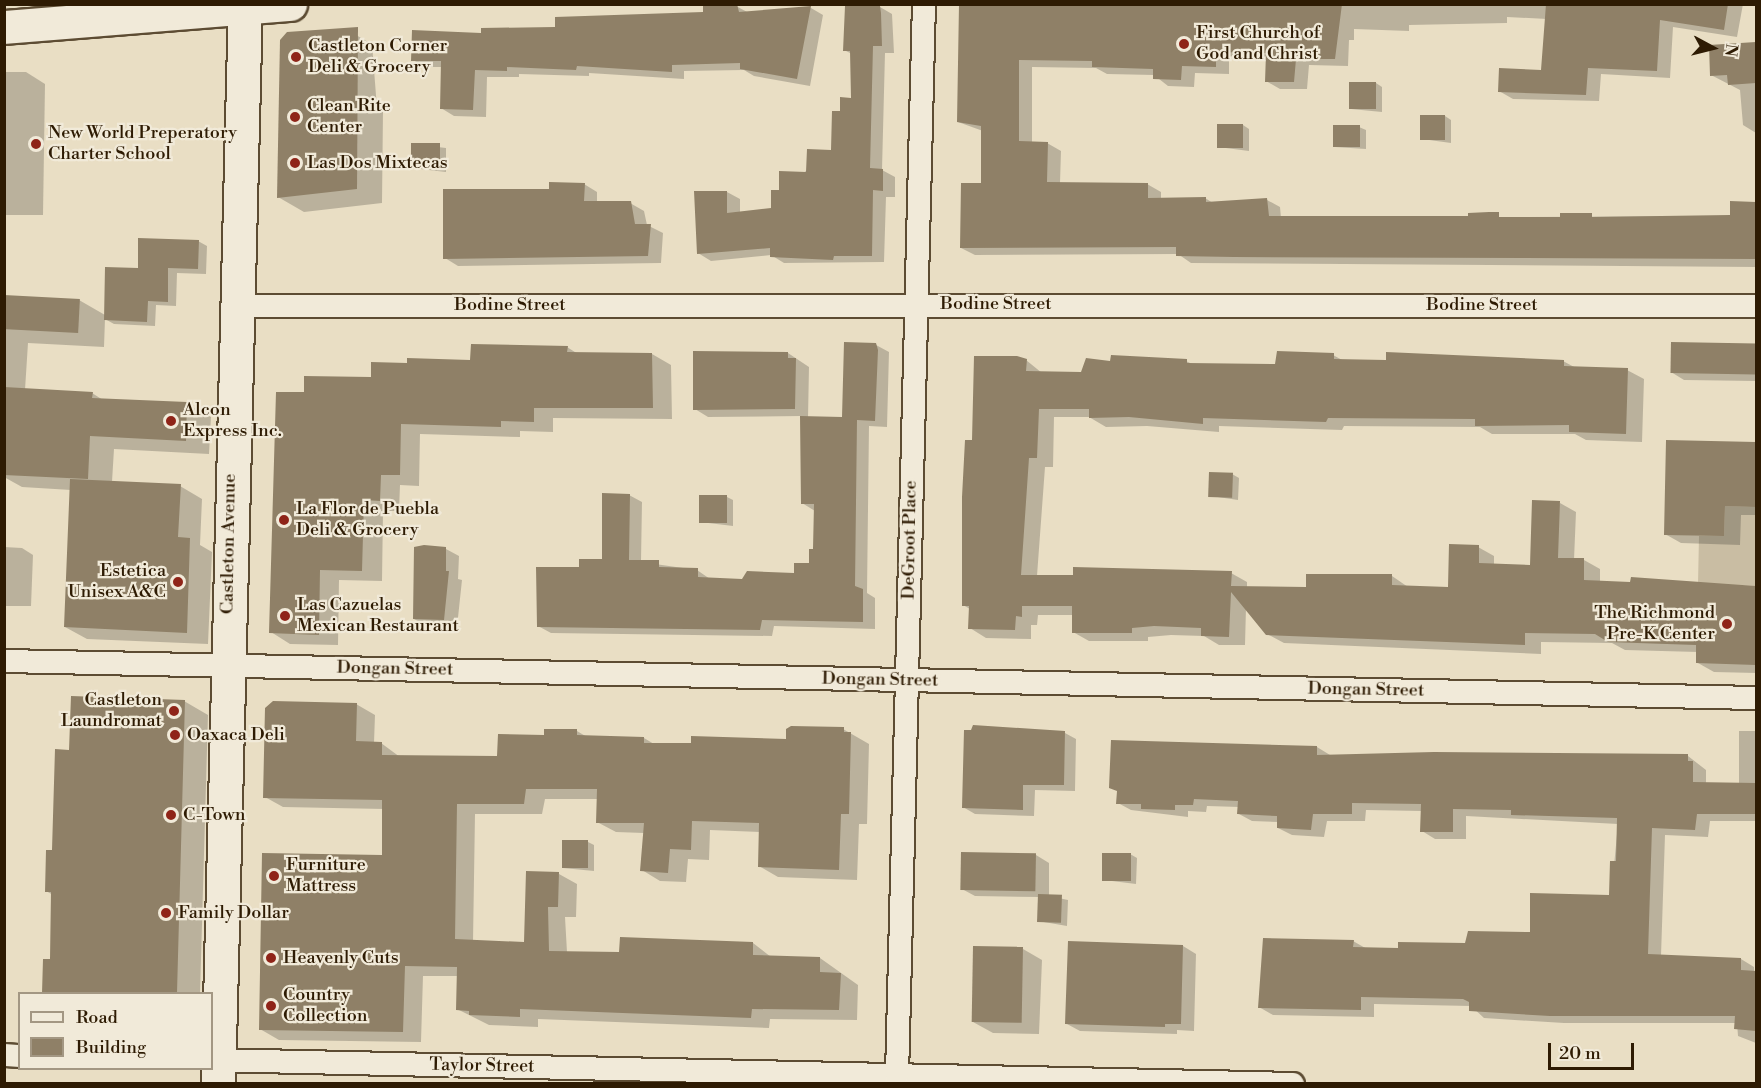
<!DOCTYPE html>
<style>
body{margin:0}
#map{position:relative;width:1761px;height:1088px;overflow:hidden;background:#e9dec4;font-family:"Libre Bodoni",serif}
div>[style]{position:absolute}
.green>*{inset:0;background:#c9bda3}
.shadow>*{inset:0;background:#0003}
.building>*{inset:0;background:#8f8067;transform-origin:0 0}
.roads{filter:drop-shadow(2px 0 #5d4c33) drop-shadow(-2px 0 #5d4c33) drop-shadow(0 2px #5d4c33) drop-shadow(0 -2px #5d4c33)}
.street>*{height:22px;margin:-11px;padding:0 11px;transform-origin:11px;border-radius:11px;background:#f1ead9}
.secondary>*{height:33px;margin:-16.5px;padding:0 16.5px;transform-origin:16.5px;border-radius:16.5px;background:#f1ead9}
.dots>*{width:16px;height:16px;translate:-50% -50%;box-sizing:border-box;border:3px solid #f1ead9;border-radius:50%}
span{translate:-50% -50%;white-space:nowrap;text-align:center;line-height:1.15;-webkit-text-stroke:4.5px #f1ead9;paint-order:stroke}
.poi-label{font-size:18px;color:#2e1b03}
.left{translate:0 -50%;text-align:left}
.right{translate:-100% -50%;text-align:right}
.street-label{font-size:18px;color:#2e1b03}
.frame{position:absolute;inset:0;border:6px solid #2e1b03;pointer-events:none}
.legend{position:absolute;left:18px;top:992px;width:195px;height:78px;box-sizing:border-box;background:#f1ead9;border:2px solid #a39783;margin:0;padding:8px 10px;list-style:none;font-size:18px;color:#2e1b03}
.legend li{display:flex;align-items:center;gap:12px;height:30px}
.legend b{width:30px;border:2px solid #a39783}
.north{position:absolute;left:1683px;top:18px;width:60px;height:60px;-webkit-text-stroke:4px #f1ead9;paint-order:stroke;rotate:97deg;font-size:16px;font-weight:700;line-height:24px;text-align:center;color:#2e1b03}
.north::after{content:'';display:block;margin:auto;width:21px;height:27px;background:#2e1b03;clip-path:polygon(50% 0,100% 100%,50% 72%,0 100%)}
.scale{position:absolute;left:1548px;top:1043px;width:86px;height:27px;box-sizing:border-box;border:3px solid #2e1b03;border-top:0;padding-left:8px;font-size:18px;line-height:21px;white-space:nowrap;color:#2e1b03;-webkit-text-stroke:4px #f1ead9;paint-order:stroke}
</style>
<div id="map">
<div class="green">
<i style="clip-path:polygon(1725px 506px,1756px 507px,1756px 586px,1698px 584px,1699px 536px,1724px 536px)"></i>
</div>
<div class="shadow">
<i style="clip-path:polygon(960px 4px,1743px 4px,1737px 37px,1673px 27px,1670px 78px,1601px 74px,1599px 101px,1513px 99px,1499px 91px,1542px 72px,1547px 19px,1507px 17px,1507px 23px,1409px 25px,1409px 31px,1354px 29px,1354px 40px,1349px 40px,1348px 66px,1309px 65px,1307px 89px,1280px 89px,1266px 81px,1267px 60px,1229px 59px,1229px 74px,1195px 73px,1194px 87px,1168px 86px,1154px 75px,1107px 74px,1096px 68px,1032px 67px,1032px 143px,1047px 143px,1061px 151px,1060px 183px,1147px 184px,1161px 192px,1161px 199px,1205px 198px,1213px 203px,1267px 200px,1280px 207px,1281px 218px,1731px 216px,1732px 203px,1756px 203px,1756px 267px,1191px 263px,1178px 254px,975px 255px,961px 248px,982px 185px,983px 131px,958px 122px)"></i>
<i style="clip-path:polygon(736px 6px,749px 13px,811px 8px,823px 15px,810px 86px,754px 76px,744px 70px,684px 71px,684px 79px,589px 73px,589px 76px,519px 74px,519px 77px,487px 77px,486px 117px,454px 116px,441px 108px,442px 67px,425px 67px,413px 60px,482px 35px,705px 13px)"></i>
<i style="clip-path:polygon(880px 7px,892px 14px,894px 53px,885px 53px,882px 170px,895px 177px,895px 197px,886px 197px,884px 262px,784px 263px,771px 255px,711px 261px,698px 253px,696px 192px,727px 192px,740px 199px,740px 213px,772px 209px,780px 191px,832px 151px,841px 113px,852px 99px,852px 54px,844px 50px)"></i>
<i style="clip-path:polygon(347px 30px,372px 44px,377px 108px,383px 111px,382px 203px,304px 212px,278px 197px)"></i>
<i style="clip-path:polygon(1756px 44px,1756px 133px,1743px 125px,1740px 90px,1711px 75px,1710px 46px)"></i>
<i style="clip-path:polygon(4px 72px,26px 72px,45px 84px,43px 215px,4px 215px)"></i>
<i style="clip-path:polygon(1376px 83px,1382px 87px,1382px 112px,1351px 109px)"></i>
<i style="clip-path:polygon(1445px 116px,1451px 120px,1451px 143px,1422px 139px)"></i>
<i style="clip-path:polygon(1243px 125px,1249px 129px,1249px 151px,1218px 147px)"></i>
<i style="clip-path:polygon(1359px 127px,1366px 130px,1366px 149px,1335px 147px)"></i>
<i style="clip-path:polygon(412px 144px,446px 148px,446px 172px,412px 168px)"></i>
<i style="clip-path:polygon(584px 184px,597px 192px,597px 203px,630px 203px,644px 211px,647px 225px,663px 233px,661px 263px,458px 266px,445px 258px,550px 190px)"></i>
<i style="clip-path:polygon(198px 241px,207px 246px,206px 274px,177px 273px,176px 306px,156px 305px,155px 326px,114px 324px,105px 319px,104px 347px,28px 343px,25px 390px,92px 393px,103px 400px,187px 404px,211px 417px,209px 454px,114px 449px,112px 482px,180px 486px,202px 499px,200px 545px,212px 552px,208px 644px,87px 639px,65px 627px,71px 490px,22px 487px,4px 477px,4px 297px,79px 300px,105px 315px,139px 270px)"></i>
<i style="clip-path:polygon(1672px 343px,1756px 345px,1756px 381px,1684px 380px,1671px 372px)"></i>
<i style="clip-path:polygon(876px 345px,889px 352px,887px 427px,869px 426px,867px 593px,875px 598px,875px 629px,774px 626px,772px 636px,551px 633px,538px 626px,581px 569px,604px 561px,629px 495px,642px 502px,641px 562px,697px 570px,710px 579px,743px 580px,795px 574px,810px 565px,815px 551px,815px 511px,802px 503px,801px 416px,708px 417px,695px 409px,788px 353px,809px 367px,808px 418px,843px 418px)"></i>
<i style="clip-path:polygon(567px 347px,578px 354px,652px 354px,671px 365px,672px 419px,553px 418px,553px 432px,520px 431px,520px 437px,420px 434px,419px 486px,400px 485px,399px 511px,383px 511px,382px 581px,339px 580px,338px 645px,290px 644px,271px 632px,306px 394px,372px 378px)"></i>
<i style="clip-path:polygon(1333px 355px,1344px 361px,1563px 361px,1576px 368px,1627px 370px,1644px 379px,1642px 442px,1586px 440px,1575px 434px,1492px 434px,1480px 427px,1344px 426px,1342px 430px,1219px 426px,1219px 432px,1147px 426px,1106px 427px,1089px 417px,1054px 417px,1053px 467px,1045px 467px,1037px 576px,1231px 573px,1247px 582px,1247px 588px,1307px 589px,1392px 576px,1408px 587px,1450px 588px,1478px 547px,1494px 556px,1494px 565px,1531px 566px,1560px 503px,1576px 512px,1574px 560px,1584px 560px,1600px 569px,1600px 582px,1632px 584px,1632px 579px,1756px 587px,1756px 673px,1714px 672px,1698px 663px,1698px 652px,1625px 650px,1612px 643px,1541px 642px,1541px 654px,1284px 643px,1267px 634px,1246px 608px,1245px 645px,1219px 645px,1204px 636px,1171px 635px,1148px 637px,1148px 641px,1089px 641px,1073px 632px,1074px 615px,1038px 615px,1037px 625px,1031px 625px,1031px 639px,986px 638px,970px 628px,970px 609px,963px 605px,974px 442px,1026px 360px,1042px 373px,1082px 374px,1112px 363px,1186px 361px,1192px 364px,1276px 366px)"></i>
<i style="clip-path:polygon(1668px 441px,1756px 444px,1756px 515px,1741px 515px,1740px 545px,1681px 543px,1665px 534px)"></i>
<i style="clip-path:polygon(1232px 474px,1239px 478px,1238px 500px,1211px 496px)"></i>
<i style="clip-path:polygon(727px 497px,733px 500px,733px 526px,700px 522px)"></i>
<i style="clip-path:polygon(4px 547px,22px 548px,33px 555px,31px 606px,4px 606px)"></i>
<i style="clip-path:polygon(446px 549px,459px 556px,458px 579px,462px 580px,457px 627px,427px 626px,414px 619px)"></i>
<i style="clip-path:polygon(184px 701px,208px 715px,200px 994px,44px 994px,45px 961px,51px 961px,53px 895px,46px 891px,71px 751px)"></i>
<i style="clip-path:polygon(356px 704px,375px 715px,374px 743px,381px 743px,400px 757px,499px 758px,546px 737px,577px 731px,587px 737px,644px 738px,654px 744px,787px 741px,843px 729px,869px 744px,867px 824px,859px 824px,857px 880px,778px 877px,759px 866px,760px 832px,710px 830px,709px 860px,688px 859px,686px 882px,660px 881px,642px 870px,644px 833px,616px 832px,597px 822px,598px 799px,545px 799px,542px 814px,475px 814px,473px 942px,526px 943px,559px 874px,577px 884px,576px 917px,565px 917px,567px 952px,620px 954px,621px 939px,753px 943px,771px 957px,820px 958px,858px 985px,857px 1020px,770px 1019px,769px 1028px,538px 1019px,538px 1027px,489px 1025px,457px 1009px,458px 976px,423px 976px,421px 1042px,279px 1040px,260px 1029px,384px 856px,384px 809px,283px 807px,265px 797px)"></i>
<i style="clip-path:polygon(1739px 731px,1756px 731px,1756px 821px,1710px 821px,1708px 837px,1665px 835px,1661px 956px,1741px 959px,1754px 967px,1756px 1043px,1738px 1036px,1737px 1023px,1564px 1023px,1484px 1018px,1471px 1006px,1374px 1004px,1374px 1017px,1273px 1015px,1259px 1007px,1353px 941px,1367px 949px,1400px 949px,1466px 945px,1531px 934px,1611px 897px,1618px 824px,1466px 816px,1466px 839px,1435px 839px,1422px 831px,1422px 811px,1366px 810px,1365px 821px,1327px 821px,1324px 837px,1292px 835px,1278px 828px,1278px 822px,1252px 821px,1239px 814px,1239px 807px,1207px 806px,1206px 812px,1188px 811px,1188px 817px,1131px 810px,1118px 803px,1317px 747px,1330px 755px,1688px 756px,1706px 770px,1706px 783px,1739px 784px)"></i>
<i style="clip-path:polygon(1065px 733px,1076px 739px,1075px 791px,1035px 790px,1034px 816px,975px 814px,963px 807px)"></i>
<i style="clip-path:polygon(588px 842px,594px 845px,594px 871px,563px 868px)"></i>
<i style="clip-path:polygon(963px 854px,1036px 855px,1049px 863px,1049px 896px,1068px 900px,1067px 926px,1038px 921px,1039px 897px,975px 896px,962px 889px)"></i>
<i style="clip-path:polygon(1130px 854px,1137px 858px,1136px 884px,1104px 880px)"></i>
<i style="clip-path:polygon(1183px 946px,1196px 954px,1194px 1031px,1177px 1030px,1177px 1034px,1080px 1031px,1067px 1024px)"></i>
<i style="clip-path:polygon(1023px 949px,1042px 960px,1039px 1034px,993px 1033px,973px 1022px)"></i>
</div>
<div class="building">
<i style="clip-path:polygon(737px 4px,739px 12px,811px 6px,797px 79px,740px 69px,740px 63px,672px 65px,672px 72px,577px 66px,576px 70px,507px 67px,507px 71px,475px 70px,473px 110px,440px 109px,441px 61px,411px 61px,412px 30px,481px 33px,481px 28px,555px 27px,555px 17px,703px 12px,703px 5px)"></i>
<i style="clip-path:polygon(959px 4px,1342px 4px,1335px 59px,1296px 59px,1294px 82px,1265px 82px,1266px 53px,1216px 52px,1216px 67px,1182px 66px,1181px 80px,1153px 79px,1153px 69px,1092px 67px,1092px 61px,1019px 60px,1019px 141px,1048px 142px,1047px 182px,1148px 183px,1148px 198px,1206px 197px,1206px 202px,1267px 198px,1269px 216px,1468px 216px,1468px 213px,1489px 212px,1499px 212px,1499px 217px,1560px 217px,1560px 213px,1592px 213px,1592px 217px,1730px 215px,1730px 201px,1756px 202px,1756px 259px,1234px 257px,1176px 256px,1176px 247px,960px 248px,961px 183px,981px 183px,981px 126px,957px 122px)"></i>
<i style="clip-path:polygon(1546px 4px,1728px 4px,1724px 30px,1660px 20px,1657px 71px,1588px 68px,1586px 95px,1498px 92px,1499px 68px,1541px 70px)"></i>
<i style="clip-path:polygon(845px 6px,880px 6px,881px 13px,882px 46px,873px 46px,870px 168px,883px 169px,883px 191px,873px 190px,872px 256px,834px 256px,833px 260px,770px 257px,770px 248px,697px 254px,694px 191px,727px 191px,727px 213px,771px 208px,771px 190px,779px 190px,779px 171px,806px 172px,807px 149px,831px 150px,832px 111px,840px 111px,840px 97px,851px 98px,850px 51px,843px 51px)"></i>
<i style="clip-path:polygon(358px 27px,357px 189px,277px 198px,280px 40px,287px 32px)"></i>
<i style="clip-path:polygon(1756px 42px,1756px 83px,1728px 85px,1727px 75px,1710px 76px,1709px 45px)"></i>
<i style="left:1349px;top:82px;width:27px;height:27px"></i>
<i style="left:1420px;top:115px;width:25px;height:25px"></i>
<i style="left:1217px;top:124px;width:26px;height:24px"></i>
<i style="left:1333px;top:125px;width:27px;height:22px"></i>
<i style="left:411px;top:143px;width:29px;height:26px"></i>
<i style="clip-path:polygon(549px 182px,585px 183px,584px 201px,631px 201px,635px 224px,651px 224px,648px 256px,443px 259px,443px 189px,549px 189px)"></i>
<i style="clip-path:polygon(138px 238px,199px 240px,198px 269px,168px 268px,168px 302px,148px 301px,147px 322px,104px 320px,105px 267px,138px 268px)"></i>
<i style="left:4px;top:295px;width:76px;height:34px;rotate:3deg"></i>
<i style="clip-path:polygon(844px 342px,876px 343px,878px 350px,875px 421px,857px 420px,855px 586px,863px 589px,863px 622px,762px 620px,760px 630px,537px 627px,536px 567px,579px 567px,579px 559px,602px 559px,602px 493px,630px 494px,629px 560px,659px 560px,659px 567px,698px 568px,698px 577px,742px 579px,747px 571px,794px 573px,794px 563px,809px 563px,809px 549px,813px 549px,814px 504px,801px 504px,800px 416px,842px 417px)"></i>
<i style="left:1671px;top:342px;width:85px;height:31px;rotate:1deg"></i>
<i style="clip-path:polygon(471px 344px,568px 346px,567px 352px,652px 353px,653px 408px,534px 408px,534px 422px,501px 421px,501px 427px,401px 424px,400px 475px,381px 475px,380px 501px,364px 500px,362px 571px,320px 570px,319px 635px,269px 633px,276px 392px,304px 392px,304px 376px,371px 377px,371px 362px,407px 363px,407px 358px,470px 360px)"></i>
<i style="clip-path:polygon(693px 351px,788px 352px,788px 358px,796px 358px,795px 409px,693px 410px)"></i>
<i style="clip-path:polygon(1277px 351px,1334px 353px,1334px 359px,1386px 360px,1386px 352px,1564px 360px,1564px 366px,1628px 368px,1626px 434px,1569px 432px,1569px 425px,1475px 426px,1475px 419px,1328px 418px,1326px 422px,1203px 418px,1203px 424px,1129px 417px,1089px 418px,1089px 409px,1039px 409px,1037px 458px,1029px 458px,1021px 575px,1073px 575px,1073px 567px,1232px 571px,1231px 586px,1306px 587px,1306px 574px,1392px 574px,1392px 585px,1448px 587px,1449px 544px,1479px 545px,1479px 563px,1530px 565px,1532px 500px,1560px 501px,1558px 558px,1584px 558px,1584px 580px,1630px 582px,1631px 577px,1756px 586px,1756px 665px,1696px 663px,1696px 645px,1608px 642px,1595px 634px,1525px 633px,1525px 645px,1266px 635px,1231px 592px,1229px 637px,1201px 636px,1201px 628px,1154px 626px,1132px 628px,1132px 633px,1072px 633px,1072px 606px,1022px 606px,1022px 617px,1016px 616px,1015px 630px,968px 629px,969px 606px,962px 606px,962px 497px,965px 440px,972px 440px,974px 356px,1017px 356px,1027px 359px,1026px 371px,1081px 372px,1086px 358px,1110px 361px,1111px 355px,1187px 359px,1187px 363px,1275px 364px)"></i>
<i style="clip-path:polygon(4px 387px,93px 392px,92px 398px,187px 402px,186px 441px,90px 436px,88px 479px,4px 475px)"></i>
<i style="clip-path:polygon(1666px 440px,1756px 442px,1756px 507px,1725px 506px,1724px 536px,1664px 535px)"></i>
<i style="left:1209px;top:472px;width:24px;height:25px;rotate:2deg"></i>
<i style="clip-path:polygon(70px 479px,181px 484px,178px 537px,190px 538px,187px 633px,64px 627px)"></i>
<i style="left:699px;top:495px;width:28px;height:28px"></i>
<i style="clip-path:polygon(424px 545px,446px 547px,446px 571px,449px 571px,444px 620px,413px 619px,414px 547px)"></i>
<i style="clip-path:polygon(71px 696px,185px 700px,177px 993px,42px 993px,43px 959px,50px 959px,51px 892px,45px 892px,46px 850px,52px 850px,55px 749px,69px 750px)"></i>
<i style="clip-path:polygon(273px 701px,357px 703px,356px 741px,382px 742px,382px 755px,497px 756px,498px 734px,544px 735px,544px 729px,577px 729px,577px 735px,644px 737px,644px 743px,691px 743px,691px 736px,786px 739px,786px 729px,791px 726px,844px 727px,844px 732px,851px 732px,849px 814px,841px 814px,839px 870px,758px 867px,759px 823px,692px 821px,691px 850px,670px 849px,668px 873px,640px 871px,644px 823px,596px 823px,597px 789px,526px 789px,524px 804px,457px 804px,455px 939px,524px 942px,526px 871px,559px 872px,558px 907px,548px 907px,549px 951px,619px 952px,620px 937px,753px 942px,753px 955px,820px 957px,820px 972px,841px 973px,839px 1010px,752px 1009px,751px 1018px,520px 1009px,520px 1017px,469px 1015px,469px 1011px,456px 1010px,457px 967px,405px 966px,403px 1032px,259px 1030px,262px 853px,382px 855px,382px 800px,263px 798px,265px 708px)"></i>
<i style="clip-path:polygon(973px 725px,1065px 731px,1064px 785px,1023px 785px,1023px 810px,962px 808px,964px 730px,971px 730px)"></i>
<i style="clip-path:polygon(1111px 740px,1317px 746px,1317px 755px,1434px 752px,1688px 754px,1688px 761px,1693px 761px,1693px 782px,1756px 783px,1756px 814px,1697px 814px,1695px 830px,1652px 828px,1648px 954px,1741px 958px,1741px 970px,1756px 971px,1756px 1031px,1734px 1029px,1735px 1016px,1550px 1016px,1469px 1011px,1469px 1002px,1463px 999px,1361px 997px,1361px 1010px,1258px 1008px,1263px 938px,1354px 940px,1353px 947px,1398px 948px,1398px 942px,1465px 943px,1468px 931px,1530px 932px,1530px 893px,1609px 895px,1610px 861px,1616px 861px,1617px 818px,1511px 815px,1511px 810px,1453px 809px,1453px 832px,1420px 832px,1421px 804px,1352px 803px,1352px 814px,1313px 814px,1311px 830px,1277px 828px,1277px 816px,1237px 814px,1238px 801px,1194px 799px,1193px 805px,1175px 805px,1175px 810px,1141px 809px,1141px 804px,1116px 804px,1117px 791px,1109px 788px)"></i>
<i style="left:562px;top:840px;width:26px;height:28px"></i>
<i style="left:961px;top:852px;width:75px;height:38px;rotate:1deg"></i>
<i style="left:1102px;top:853px;width:29px;height:28px"></i>
<i style="left:1038px;top:894px;width:24px;height:28px;rotate:2deg"></i>
<i style="clip-path:polygon(1068px 941px,1183px 945px,1181px 1024px,1165px 1024px,1165px 1027px,1065px 1024px)"></i>
<i style="left:973px;top:946px;width:50px;height:76px;rotate:1deg"></i>
</div>
<div class="roads">
<div class="street">
<i style="left:235px;top:306px;width:1521px"></i>
<i style="left:4px;top:661px;width:1752px;rotate:1.21deg"></i>
<i style="left:4px;top:1055px;width:16px;rotate:4deg"></i>
<i style="left:212px;top:1060px;width:1081px;rotate:1.27deg"></i>
<i style="left:897px;top:1076px;width:1072px;rotate:-88.56deg"></i>
</div>
<div class="secondary">
<i style="left:4px;top:27px;width:287px;rotate:-4.6deg"></i>
<i style="left:218px;top:1084px;width:1080px;rotate:-88.57deg"></i>
</div>
</div>
<div class="dots">
<i style="left:1184px;top:44px;background:#8f2418"></i>
<i style="left:296px;top:57px;background:#8f2418"></i>
<i style="left:295px;top:117px;background:#8f2418"></i>
<i style="left:36px;top:144px;background:#8f2418"></i>
<i style="left:295px;top:163px;background:#8f2418"></i>
<i style="left:171px;top:421px;background:#8f2418"></i>
<i style="left:284px;top:520px;background:#8f2418"></i>
<i style="left:178px;top:582px;background:#8f2418"></i>
<i style="left:285px;top:616px;background:#8f2418"></i>
<i style="left:1727px;top:624px;background:#8f2418"></i>
<i style="left:174px;top:711px;background:#8f2418"></i>
<i style="left:175px;top:735px;background:#8f2418"></i>
<i style="left:171px;top:815px;background:#8f2418"></i>
<i style="left:274px;top:876px;background:#8f2418"></i>
<i style="left:166px;top:913px;background:#8f2418"></i>
<i style="left:271px;top:958px;background:#8f2418"></i>
<i style="left:271px;top:1006px;background:#8f2418"></i>
</div>
<div class="poi-label">
<span class="left" style="left:1196px;top:44px">First Church of<br>God and Christ</span>
<span class="left" style="left:308px;top:57px">Castleton Corner<br>Deli &amp; Grocery</span>
<span class="left" style="left:307px;top:117px">Clean Rite<br>Center</span>
<span class="left" style="left:48px;top:144px">New World Preperatory<br>Charter School</span>
<span class="left" style="left:307px;top:163px">Las Dos Mixtecas</span>
<span class="left" style="left:183px;top:421px">Alcon<br>Express Inc.</span>
<span class="left" style="left:296px;top:520px">La Flor de Puebla<br>Deli &amp; Grocery</span>
<span class="right" style="left:166px;top:582px">Estetica<br>Unisex A&amp;C</span>
<span class="left" style="left:297px;top:616px">Las Cazuelas<br>Mexican Restaurant</span>
<span class="right" style="left:1715px;top:624px">The Richmond<br>Pre-K Center</span>
<span class="right" style="left:162px;top:711px">Castleton<br>Laundromat</span>
<span class="left" style="left:187px;top:735px">Oaxaca Deli</span>
<span class="left" style="left:183px;top:815px">C-Town</span>
<span class="left" style="left:286px;top:876px">Furniture<br>Mattress</span>
<span class="left" style="left:178px;top:913px">Family Dollar</span>
<span class="left" style="left:283px;top:958px">Heavenly Cuts</span>
<span class="left" style="left:283px;top:1006px">Country<br>Collection</span>
</div>
<div class="street-label">
<span style="left:996px;top:304px">Bodine Street</span>
<span style="left:510px;top:305px">Bodine Street</span>
<span style="left:1482px;top:305px">Bodine Street</span>
<span style="left:910px;top:540px;rotate:-89deg">DeGroot Place</span>
<span style="left:229px;top:544px;rotate:-89deg">Castleton Avenue</span>
<span style="left:395px;top:669px;rotate:1deg">Dongan Street</span>
<span style="left:880px;top:680px;rotate:1deg">Dongan Street</span>
<span style="left:1366px;top:690px;rotate:1deg">Dongan Street</span>
<span style="left:482px;top:1066px;rotate:1deg">Taylor Street</span>
</div>
<div class="frame"></div>
<ul class="legend">
<li><b style="height:8px;background:#f1ead9"></b>Road</li>
<li><b style="height:16px;background:#8f8067"></b>Building</li>
</ul>
<div class="north">N</div>
<div class="scale">20 m</div>
</div>
